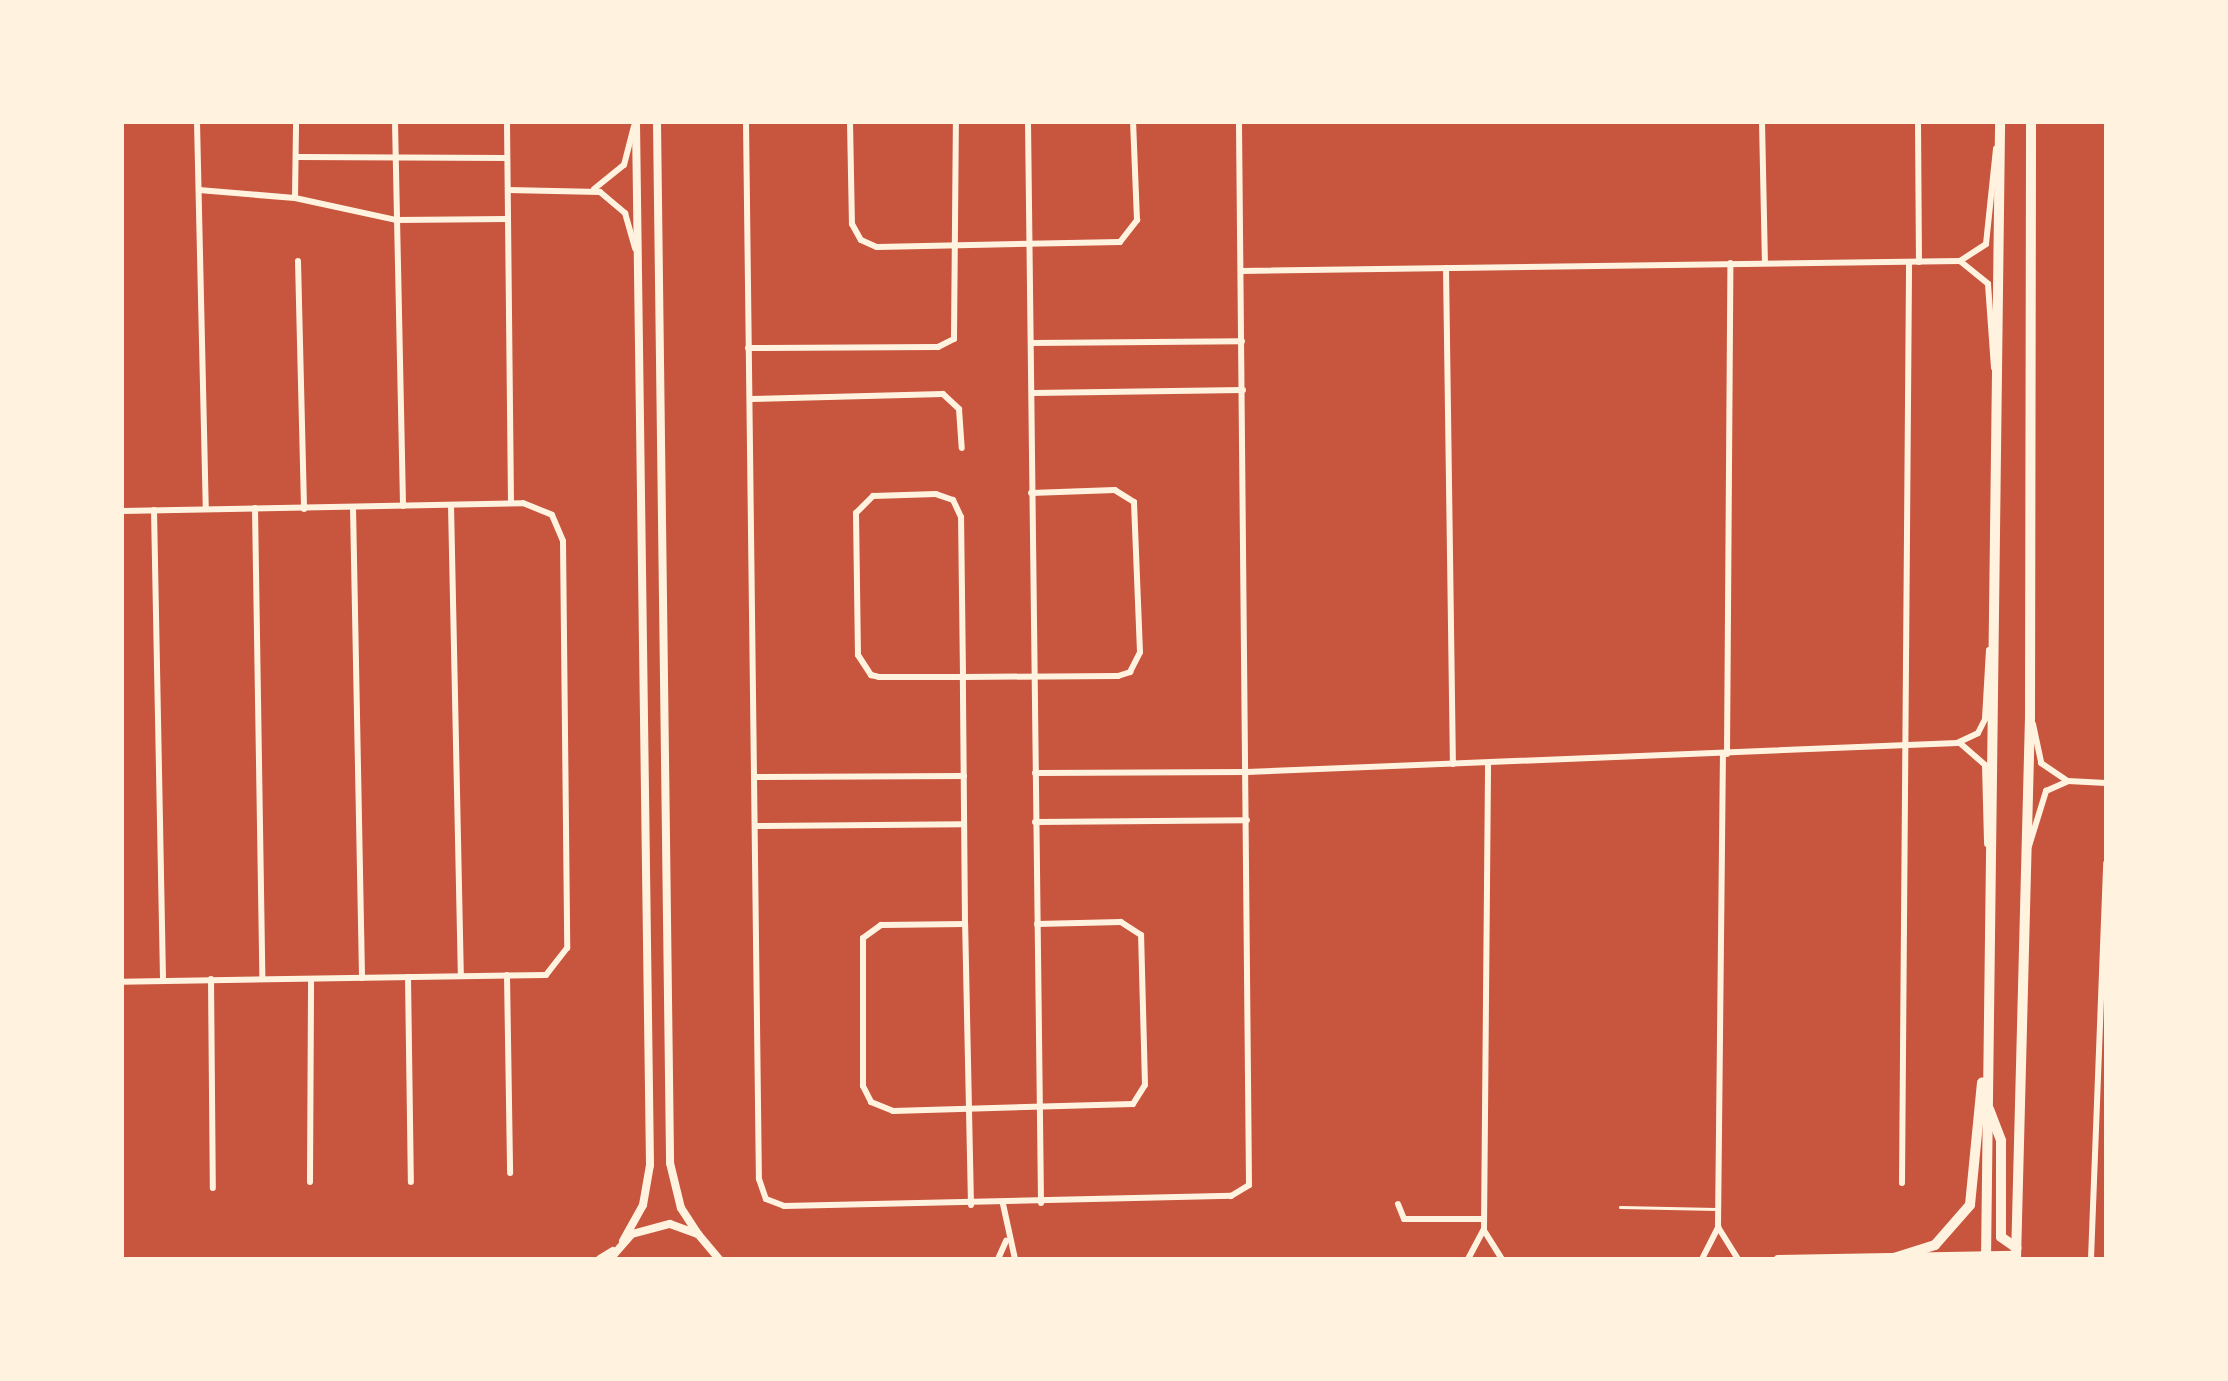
<!DOCTYPE html>
<style>
body{margin:0}
#map{position:relative;width:2228px;height:1381px;overflow:hidden;background:#c8553d;font-family:"Zilla Slab",serif}
div>[style]{position:absolute}
.service>*{height:3px;margin:-1.5px;padding:0 1.5px;transform-origin:1.5px;border-radius:1.5px;background:#fff3e0}
.minor>*{height:6px;margin:-3px;padding:0 3px;transform-origin:3px;border-radius:3px;background:#fff3e0}
.tertiary>*{height:8px;margin:-4px;padding:0 4px;transform-origin:4px;border-radius:4px;background:#fff3e0}
.primary>*{height:10px;margin:-5px;padding:0 5px;transform-origin:5px;border-radius:5px;background:#fff3e0}
span{translate:-50% -50%;white-space:nowrap;text-align:center;line-height:1.15;-webkit-text-stroke:8px #fff3e0;paint-order:stroke}
.frame{position:absolute;inset:0;border:124px solid #fff3e0;pointer-events:none}
</style>
<div id="map">
<div class="service">
<i style="left:1620px;top:1207px;width:96px;rotate:1.2deg"></i>
</div>
<div class="minor">
<i style="left:197px;top:122px;width:386px;rotate:88.7deg"></i>
<i style="left:395px;top:122px;width:384px;rotate:88.8deg"></i>
<i style="left:507px;top:122px;width:381px;rotate:89.4deg"></i>
<i style="left:746px;top:122px;width:1057px;rotate:89.3deg"></i>
<i style="left:759px;top:1179px;width:21px;rotate:71deg"></i>
<i style="left:766px;top:1199px;width:19px;rotate:21deg"></i>
<i style="left:784px;top:1206px;width:447px;rotate:-1.3deg"></i>
<i style="left:1231px;top:1196px;width:21px;rotate:-31deg"></i>
<i style="left:1249px;top:1185px;width:1063px;rotate:-90.54deg"></i>
<i style="left:850px;top:122px;width:102px;rotate:88.9deg"></i>
<i style="left:852px;top:224px;width:18px;rotate:61deg"></i>
<i style="left:861px;top:240px;width:17px;rotate:24deg"></i>
<i style="left:877px;top:247px;width:243px;rotate:-1.2deg"></i>
<i style="left:1120px;top:242px;width:28px;rotate:-52deg"></i>
<i style="left:1137px;top:220px;width:98px;rotate:-92.3deg"></i>
<i style="left:1028px;top:122px;width:1081px;rotate:89.31deg"></i>
<i style="left:1762px;top:122px;width:141px;rotate:88.8deg"></i>
<i style="left:1918px;top:122px;width:140px;rotate:89.6deg"></i>
<i style="left:296px;top:157px;width:211px;rotate:0.3deg"></i>
<i style="left:594px;top:189px;width:38px;rotate:-39deg"></i>
<i style="left:624px;top:165px;width:40px;rotate:-75.6deg"></i>
<i style="left:199px;top:190px;width:96px;rotate:4.8deg"></i>
<i style="left:295px;top:198px;width:103px;rotate:12.3deg"></i>
<i style="left:396px;top:220px;width:112px;rotate:-0.5deg"></i>
<i style="left:508px;top:190px;width:92px;rotate:1.2deg"></i>
<i style="left:600px;top:192px;width:33px;rotate:40deg"></i>
<i style="left:625px;top:213px;width:37px;rotate:74deg"></i>
<i style="left:295px;top:198px;width:76px;rotate:-89.2deg"></i>
<i style="left:298px;top:261px;width:248px;rotate:88.6deg"></i>
<i style="left:1960px;top:261px;width:31px;rotate:-33deg"></i>
<i style="left:1986px;top:244px;width:96px;rotate:-84deg"></i>
<i style="left:1446px;top:268px;width:496px;rotate:89.2deg"></i>
<i style="left:1242px;top:271px;width:718px;rotate:-0.8deg"></i>
<i style="left:1960px;top:261px;width:36px;rotate:39deg"></i>
<i style="left:1988px;top:284px;width:84px;rotate:85.9deg"></i>
<i style="left:1032px;top:343px;width:210px;rotate:-0.5deg"></i>
<i style="left:748px;top:348px;width:190px;rotate:-0.3deg"></i>
<i style="left:938px;top:347px;width:18px;rotate:-27deg"></i>
<i style="left:954px;top:339px;width:217px;rotate:-89.5deg"></i>
<i style="left:1033px;top:393px;width:210px;rotate:-0.8deg"></i>
<i style="left:750px;top:399px;width:193px;rotate:-1.5deg"></i>
<i style="left:943px;top:394px;width:22px;rotate:43deg"></i>
<i style="left:959px;top:409px;width:39px;rotate:86deg"></i>
<i style="left:451px;top:505px;width:471px;rotate:88.8deg"></i>
<i style="left:353px;top:507px;width:471px;rotate:88.9deg"></i>
<i style="left:255px;top:508px;width:471px;rotate:89.1deg"></i>
<i style="left:154px;top:510px;width:471px;rotate:88.9deg"></i>
<i style="left:122px;top:511px;width:401px;rotate:-1.1deg"></i>
<i style="left:523px;top:503px;width:31px;rotate:22deg"></i>
<i style="left:552px;top:515px;width:28px;rotate:67deg"></i>
<i style="left:563px;top:541px;width:407px;rotate:89.4deg"></i>
<i style="left:567px;top:948px;width:34px;rotate:128deg"></i>
<i style="left:546px;top:975px;width:424px;rotate:179.1deg"></i>
<i style="left:2033px;top:724px;width:40px;rotate:78deg"></i>
<i style="left:2041px;top:763px;width:32px;rotate:34deg"></i>
<i style="left:1961px;top:744px;width:32px;rotate:41deg"></i>
<i style="left:1985px;top:765px;width:79px;rotate:88.5deg"></i>
<i style="left:1727px;top:754px;width:491px;rotate:-89.6deg"></i>
<i style="left:1035px;top:773px;width:212px;rotate:-0.3deg"></i>
<i style="left:1247px;top:772px;width:711px;rotate:-2.34deg"></i>
<i style="left:1957px;top:743px;width:23px;rotate:-25deg"></i>
<i style="left:1978px;top:733px;width:16px;rotate:-63deg"></i>
<i style="left:1985px;top:719px;width:69px;rotate:-86.7deg"></i>
<i style="left:754px;top:777px;width:210px;rotate:-0.3deg"></i>
<i style="left:1035px;top:822px;width:212px;rotate:-0.5deg"></i>
<i style="left:755px;top:826px;width:209px;rotate:-0.5deg"></i>
<i style="left:2029px;top:846px;width:58px;rotate:-72.8deg"></i>
<i style="left:2046px;top:791px;width:24px;rotate:-24deg"></i>
<i style="left:2068px;top:781px;width:38px;rotate:3deg"></i>
<i style="left:965px;top:924px;width:84px;rotate:179.3deg"></i>
<i style="left:881px;top:925px;width:22px;rotate:144deg"></i>
<i style="left:863px;top:938px;width:148px;rotate:90deg"></i>
<i style="left:863px;top:1086px;width:18px;rotate:63deg"></i>
<i style="left:871px;top:1102px;width:24px;rotate:22deg"></i>
<i style="left:893px;top:1111px;width:240px;rotate:-1.7deg"></i>
<i style="left:1133px;top:1104px;width:22px;rotate:-58deg"></i>
<i style="left:1145px;top:1085px;width:150px;rotate:-91.5deg"></i>
<i style="left:1141px;top:935px;width:24px;rotate:-147deg"></i>
<i style="left:1121px;top:922px;width:84px;rotate:178.6deg"></i>
<i style="left:507px;top:975px;width:198px;rotate:89.1deg"></i>
<i style="left:408px;top:977px;width:205px;rotate:89.2deg"></i>
<i style="left:211px;top:979px;width:209px;rotate:89.5deg"></i>
<i style="left:310px;top:1182px;width:203px;rotate:-89.7deg"></i>
<i style="left:1902px;top:1183px;width:921px;rotate:-89.56deg"></i>
<i style="left:1003px;top:1204px;width:56px;rotate:77.7deg"></i>
<i style="left:1398px;top:1204px;width:16px;rotate:68deg"></i>
<i style="left:1404px;top:1219px;width:80px"></i>
<i style="left:971px;top:1205px;width:281px;rotate:-91.2deg"></i>
<i style="left:965px;top:924px;width:247px;rotate:-90.5deg"></i>
<i style="left:963px;top:677px;width:160px;rotate:-90.7deg"></i>
<i style="left:961px;top:517px;width:19px;rotate:-115deg"></i>
<i style="left:953px;top:500px;width:18px;rotate:-161deg"></i>
<i style="left:936px;top:494px;width:63px;rotate:178.2deg"></i>
<i style="left:873px;top:496px;width:24px;rotate:135deg"></i>
<i style="left:856px;top:513px;width:142px;rotate:89.2deg"></i>
<i style="left:858px;top:655px;width:24px;rotate:57deg"></i>
<i style="left:871px;top:675px;width:8px;rotate:14deg"></i>
<i style="left:879px;top:677px;width:84px"></i>
<i style="left:963px;top:677px;width:155px;rotate:-0.4deg"></i>
<i style="left:1118px;top:676px;width:13px;rotate:-18deg"></i>
<i style="left:1130px;top:672px;width:22px;rotate:-63deg"></i>
<i style="left:1140px;top:652px;width:150px;rotate:-92.3deg"></i>
<i style="left:1134px;top:502px;width:22px;rotate:-148deg"></i>
<i style="left:1115px;top:490px;width:84px;rotate:178deg"></i>
<i style="left:1718px;top:1227px;width:38px;rotate:58deg"></i>
<i style="left:1485px;top:1232px;width:32px;rotate:58deg"></i>
<i style="left:998px;top:1259px;width:20px;rotate:-66deg"></i>
<i style="left:1468px;top:1259px;width:34px;rotate:-62deg"></i>
<i style="left:1484px;top:1229px;width:466px;rotate:-89.5deg"></i>
<i style="left:1702px;top:1259px;width:36px;rotate:-63deg"></i>
<i style="left:1718px;top:1227px;width:473px;rotate:-89.4deg"></i>
<i style="left:2091px;top:1259px;width:396px;rotate:-87.8deg"></i>
</div>
<div class="tertiary">
<i style="left:657px;top:122px;width:1041px;rotate:89.28deg"></i>
<i style="left:670px;top:1163px;width:46px;rotate:76.3deg"></i>
<i style="left:681px;top:1208px;width:31px;rotate:57deg"></i>
<i style="left:623px;top:1241px;width:41px;rotate:-60.9deg"></i>
<i style="left:643px;top:1205px;width:41px;rotate:-80.1deg"></i>
<i style="left:650px;top:1165px;width:1043px;rotate:-90.77deg"></i>
<i style="left:600px;top:1259px;width:15px;rotate:-32deg"></i>
<i style="left:610px;top:1259px;width:33px;rotate:-49deg"></i>
<i style="left:632px;top:1234px;width:39px;rotate:-15deg"></i>
<i style="left:670px;top:1224px;width:30px;rotate:20deg"></i>
<i style="left:698px;top:1234px;width:33px;rotate:50deg"></i>
<i style="left:1778px;top:1259px;width:239px;rotate:-1deg"></i>
</div>
<div class="primary">
<i style="left:1989px;top:1109px;width:34px;rotate:69deg"></i>
<i style="left:2001px;top:1141px;width:96px;rotate:90deg"></i>
<i style="left:2001px;top:1237px;width:19px;rotate:35deg"></i>
<i style="left:1894px;top:1258px;width:43px;rotate:-17.6deg"></i>
<i style="left:1935px;top:1245px;width:53px;rotate:-48.8deg"></i>
<i style="left:1970px;top:1205px;width:123px;rotate:-84.4deg"></i>
<i style="left:1986px;top:1259px;width:1137px;rotate:-89.29deg"></i>
<i style="left:2016px;top:1259px;width:543px;rotate:-88.52deg"></i>
<i style="left:2030px;top:716px;width:594px;rotate:-89.9deg"></i>
</div>
<div class="frame"></div>
</div>
